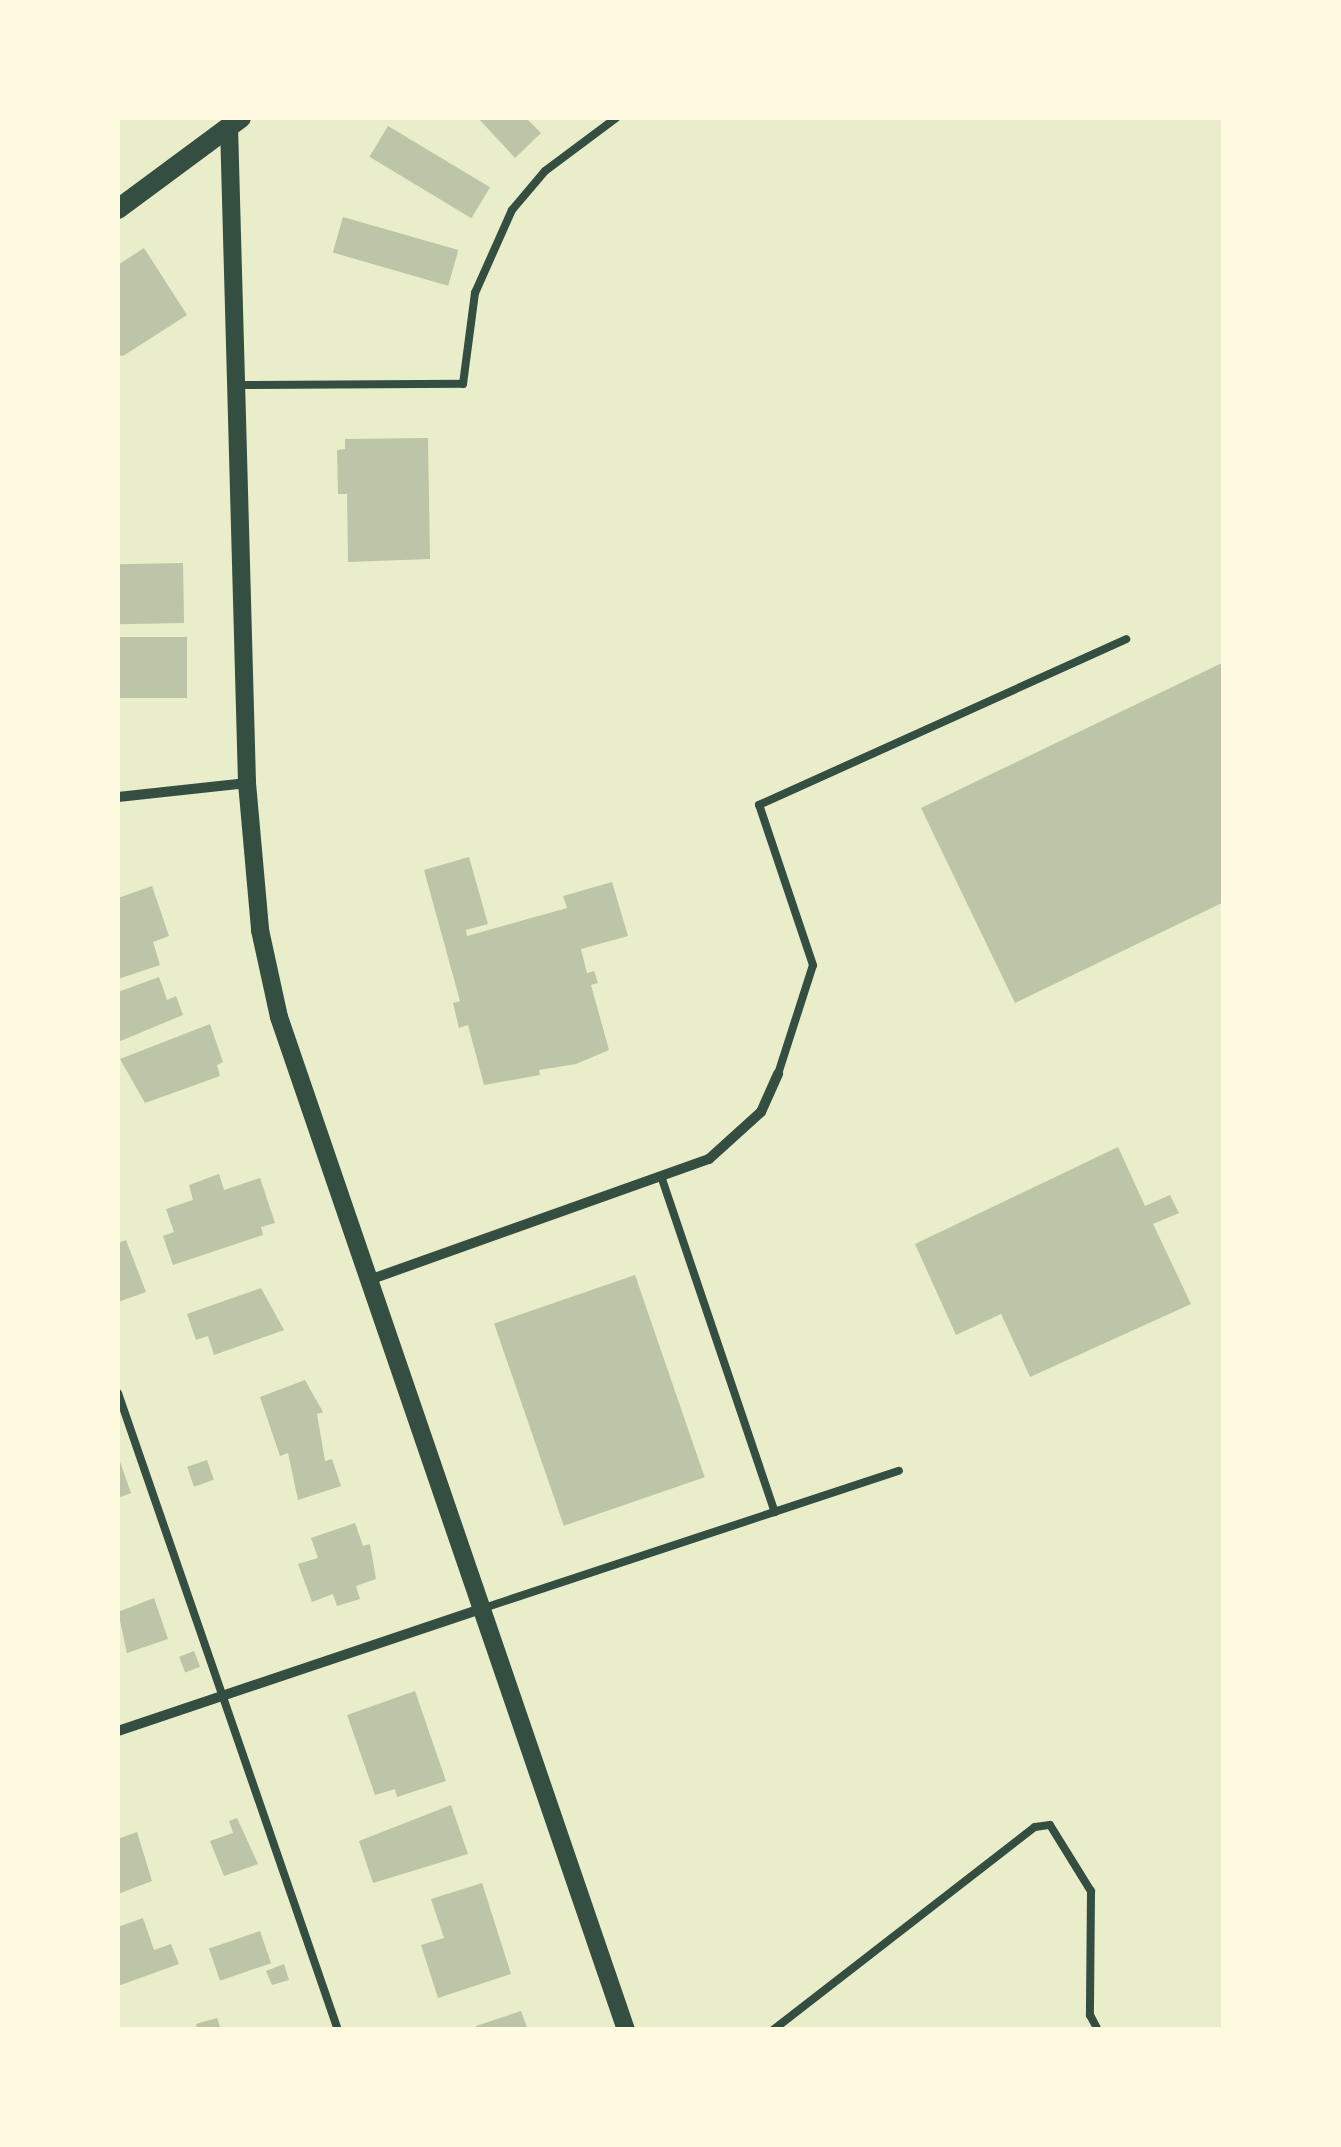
<!DOCTYPE html>
<style>
body{margin:0}
#map{position:relative;width:1341px;height:2147px;overflow:hidden;background:#e9edc9;font-family:"Noto Sans",sans-serif}
div>[style]{position:absolute}
.building>*{inset:0;background:#bcc5a7;transform-origin:0 0}
.service>*{height:8px;margin:-4px;padding:0 4px;transform-origin:4px;border-radius:4px;background:#344e41}
.minor>*{height:10px;margin:-5px;padding:0 5px;transform-origin:5px;border-radius:5px;background:#344e41}
.tertiary>*{height:18px;margin:-9px;padding:0 9px;transform-origin:9px;border-radius:9px;background:#344e41}
.secondary>*{height:20px;margin:-10px;padding:0 10px;transform-origin:10px;border-radius:10px;background:#344e41}
span{translate:-50% -50%;white-space:nowrap;text-align:center;line-height:1.15;-webkit-text-stroke:9px #fefae0;paint-order:stroke}
.frame{position:absolute;inset:0;border:120px solid #fefae0;pointer-events:none}
</style>
<div id="map">
<div class="building">
<i style="clip-path:polygon(478px 118px,526px 118px,541px 133px,515px 158px)"></i>
<i style="left:388px;top:126px;width:119px;height:36px;rotate:31deg"></i>
<i style="left:343px;top:217px;width:120px;height:37px;rotate:16deg"></i>
<i style="clip-path:polygon(144px 248px,187px 315px,123px 356px,118px 355px,118px 265px)"></i>
<i style="clip-path:polygon(428px 438px,430px 559px,348px 562px,347px 494px,338px 494px,337px 450px,345px 449px,345px 439px)"></i>
<i style="left:183px;top:563px;width:60px;height:65px;rotate:89deg"></i>
<i style="left:187px;top:637px;width:61px;height:69px;rotate:90deg"></i>
<i style="clip-path:polygon(1224px 662px,1224px 902px,1015px 1003px,921px 808px)"></i>
<i style="clip-path:polygon(469px 857px,488px 924px,466px 930px,467px 936px,567px 908px,563px 896px,612px 882px,628px 936px,581px 949px,587px 973px,594px 971px,598px 983px,591px 985px,609px 1050px,576px 1064px,539px 1070px,540px 1075px,484px 1085px,468px 1025px,459px 1028px,453px 1003px,460px 1001px,424px 870px)"></i>
<i style="clip-path:polygon(152px 886px,169px 936px,153px 942px,160px 965px,118px 979px,118px 898px)"></i>
<i style="clip-path:polygon(159px 977px,167px 1000px,176px 996px,183px 1015px,118px 1042px,118px 992px)"></i>
<i style="clip-path:polygon(210px 1024px,223px 1062px,217px 1065px,220px 1076px,145px 1103px,120px 1059px)"></i>
<i style="clip-path:polygon(1118px 1147px,1145px 1206px,1170px 1195px,1179px 1213px,1153px 1224px,1191px 1304px,1030px 1377px,1001px 1314px,956px 1335px,915px 1244px)"></i>
<i style="clip-path:polygon(219px 1174px,224px 1190px,260px 1178px,275px 1223px,261px 1227px,263px 1235px,173px 1265px,163px 1236px,174px 1232px,166px 1209px,193px 1200px,189px 1185px)"></i>
<i style="clip-path:polygon(126px 1240px,146px 1292px,118px 1302px,118px 1243px)"></i>
<i style="left:635px;top:1275px;width:214px;height:149px;rotate:71deg"></i>
<i style="clip-path:polygon(261px 1288px,284px 1330px,214px 1355px,208px 1336px,196px 1340px,187px 1314px)"></i>
<i style="clip-path:polygon(305px 1380px,323px 1412px,317px 1414px,325px 1461px,332px 1459px,341px 1486px,298px 1500px,288px 1453px,280px 1456px,260px 1397px)"></i>
<i style="clip-path:polygon(118px 1456px,131px 1493px,118px 1498px)"></i>
<i style="left:207px;top:1460px;width:21px;height:21px;rotate:71deg"></i>
<i style="clip-path:polygon(355px 1523px,363px 1546px,370px 1544px,376px 1579px,356px 1586px,360px 1599px,337px 1606px,333px 1594px,312px 1602px,298px 1564px,318px 1558px,311px 1538px)"></i>
<i style="clip-path:polygon(154px 1598px,168px 1639px,127px 1653px,118px 1612px)"></i>
<i style="left:194px;top:1651px;width:17px;height:16px;rotate:69deg"></i>
<i style="clip-path:polygon(415px 1691px,446px 1781px,397px 1797px,395px 1789px,375px 1795px,347px 1715px)"></i>
<i style="clip-path:polygon(451px 1805px,468px 1854px,373px 1883px,359px 1841px)"></i>
<i style="clip-path:polygon(237px 1818px,258px 1864px,224px 1876px,210px 1841px,233px 1833px,229px 1821px)"></i>
<i style="clip-path:polygon(137px 1832px,152px 1881px,118px 1894px,118px 1839px)"></i>
<i style="clip-path:polygon(482px 1883px,511px 1974px,438px 1998px,421px 1945px,444px 1938px,431px 1899px)"></i>
<i style="clip-path:polygon(143px 1918px,154px 1950px,171px 1944px,179px 1964px,118px 1986px,118px 1927px)"></i>
<i style="left:260px;top:1931px;width:34px;height:54px;rotate:71deg"></i>
<i style="clip-path:polygon(284px 1964px,289px 1980px,272px 1985px,266px 1971px)"></i>
<i style="clip-path:polygon(521px 2011px,528px 2030px,477px 2030px,476px 2026px)"></i>
<i style="clip-path:polygon(217px 2018px,221px 2030px,197px 2030px,196px 2024px)"></i>
</div>
<div class="service">
<i style="left:239px;top:385px;width:224px;rotate:-0.3deg"></i>
<i style="left:463px;top:384px;width:92px;rotate:-82.5deg"></i>
<i style="left:475px;top:293px;width:91px;rotate:-66deg"></i>
<i style="left:512px;top:210px;width:51px;rotate:-49.8deg"></i>
<i style="left:545px;top:171px;width:89px;rotate:-36.7deg"></i>
<i style="left:778px;top:1074px;width:114px;rotate:-72.2deg"></i>
<i style="left:813px;top:965px;width:169px;rotate:-108.6deg"></i>
<i style="left:759px;top:805px;width:403px;rotate:-24.3deg"></i>
<i style="left:661px;top:1176px;width:355px;rotate:71.3deg"></i>
<i style="left:118px;top:1393px;width:674px;rotate:70.95deg"></i>
<i style="left:484px;top:1608px;width:437px;rotate:-18.3deg"></i>
<i style="left:773px;top:2030px;width:331px;rotate:-37.8deg"></i>
<i style="left:1035px;top:1827px;width:15px;rotate:-8deg"></i>
<i style="left:1050px;top:1825px;width:78px;rotate:58.2deg"></i>
<i style="left:1091px;top:1891px;width:124px;rotate:90.5deg"></i>
<i style="left:1090px;top:2015px;width:17px;rotate:62deg"></i>
</div>
<div class="minor">
<i style="left:118px;top:797px;width:130px;rotate:-6.2deg"></i>
<i style="left:369px;top:1280px;width:361px;rotate:-19.6deg"></i>
<i style="left:709px;top:1159px;width:70px;rotate:-42.1deg"></i>
<i style="left:761px;top:1112px;width:42px;rotate:-65.9deg"></i>
<i style="left:118px;top:1731px;width:382px;rotate:-18.6deg"></i>
</div>
<div class="tertiary">
<i style="left:229px;top:126px;width:657px;rotate:88.43deg"></i>
<i style="left:247px;top:783px;width:148px;rotate:84.9deg"></i>
<i style="left:260px;top:930px;width:89px;rotate:77.7deg"></i>
<i style="left:279px;top:1017px;width:1071px;rotate:71.09deg"></i>
</div>
<div class="secondary">
<i style="left:118px;top:209px;width:153px;rotate:-36.5deg"></i>
</div>
<div class="frame"></div>
</div>
